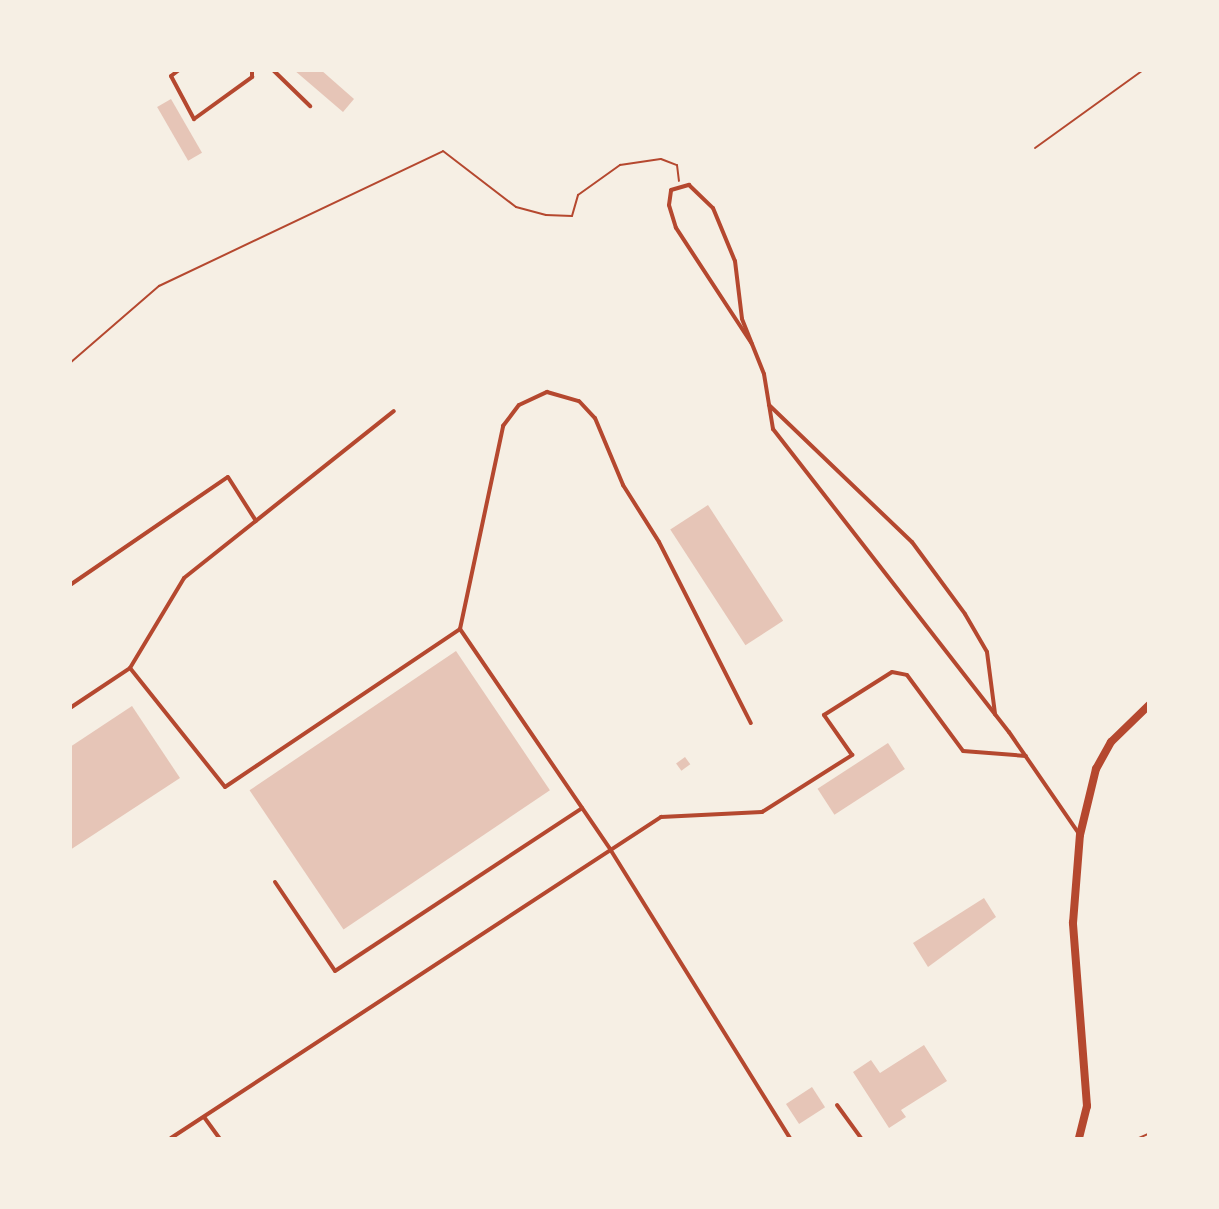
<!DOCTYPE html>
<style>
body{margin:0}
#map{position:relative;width:1219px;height:1209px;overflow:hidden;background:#f6efe4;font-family:"Source Serif 4",serif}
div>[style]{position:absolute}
.building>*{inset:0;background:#e6c5b7;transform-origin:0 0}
.path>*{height:2px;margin:-1px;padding:0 1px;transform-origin:1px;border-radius:1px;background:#b5482f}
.service>*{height:4px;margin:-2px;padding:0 2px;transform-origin:2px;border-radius:2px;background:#b5482f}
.tertiary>*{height:8px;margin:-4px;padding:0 4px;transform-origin:4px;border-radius:4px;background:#b5482f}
span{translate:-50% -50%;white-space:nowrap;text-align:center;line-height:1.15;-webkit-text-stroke:4.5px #f6efe4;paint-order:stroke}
.frame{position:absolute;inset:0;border:72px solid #f6efe4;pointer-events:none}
</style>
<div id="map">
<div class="building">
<i style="clip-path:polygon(294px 70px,321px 70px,354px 99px,343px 112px)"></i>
<i style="left:171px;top:99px;width:62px;height:16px;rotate:60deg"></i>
<i style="left:708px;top:505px;width:138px;height:45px;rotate:57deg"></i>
<i style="left:456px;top:651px;width:168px;height:249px;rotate:56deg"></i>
<i style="clip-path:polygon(132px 706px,180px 778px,70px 850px,70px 747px)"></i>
<i style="left:888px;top:743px;width:31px;height:84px;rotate:57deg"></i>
<i style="left:685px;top:757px;width:9px;height:11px;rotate:54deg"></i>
<i style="clip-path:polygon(984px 898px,996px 917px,928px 967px,913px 943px)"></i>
<i style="clip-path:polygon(924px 1045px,947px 1081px,901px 1110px,906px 1117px,889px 1128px,853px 1072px,871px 1060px,880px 1073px)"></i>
<i style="left:812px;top:1087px;width:24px;height:31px;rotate:57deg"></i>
</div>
<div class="path">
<i style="left:1035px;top:148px;width:133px;rotate:-35.8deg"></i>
<i style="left:70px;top:363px;width:118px;rotate:-40.9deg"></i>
<i style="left:159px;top:286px;width:314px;rotate:-25.4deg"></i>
<i style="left:443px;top:151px;width:92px;rotate:37.5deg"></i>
<i style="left:516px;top:207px;width:31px;rotate:15deg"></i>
<i style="left:546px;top:215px;width:26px;rotate:2deg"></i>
<i style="left:572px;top:216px;width:22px;rotate:-74deg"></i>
<i style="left:578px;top:195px;width:52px;rotate:-35.5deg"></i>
<i style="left:620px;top:165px;width:41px;rotate:-8.3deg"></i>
<i style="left:661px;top:159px;width:17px;rotate:21deg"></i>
<i style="left:677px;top:165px;width:16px;rotate:83deg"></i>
<i style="left:1139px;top:1138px;width:10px;rotate:-24deg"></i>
</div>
<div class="service">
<i style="left:179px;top:70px;width:10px;rotate:143deg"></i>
<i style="left:171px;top:76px;width:49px;rotate:61.9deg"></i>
<i style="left:194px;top:119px;width:72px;rotate:-35.9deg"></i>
<i style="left:252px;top:77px;width:7px;rotate:-90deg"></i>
<i style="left:273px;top:70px;width:52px;rotate:44.2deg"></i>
<i style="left:498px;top:70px;width:19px"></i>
<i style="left:752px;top:344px;width:139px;rotate:-123.2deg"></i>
<i style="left:676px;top:228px;width:24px;rotate:-107deg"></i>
<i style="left:669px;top:205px;width:15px;rotate:-82deg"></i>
<i style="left:671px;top:190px;width:19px;rotate:-16deg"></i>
<i style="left:689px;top:185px;width:33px;rotate:44deg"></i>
<i style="left:713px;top:208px;width:57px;rotate:67.5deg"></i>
<i style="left:735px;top:261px;width:58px;rotate:83.1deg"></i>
<i style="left:742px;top:319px;width:59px;rotate:68.2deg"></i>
<i style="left:764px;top:374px;width:56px;rotate:80.7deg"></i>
<i style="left:773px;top:429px;width:384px;rotate:52.1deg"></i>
<i style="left:1009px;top:732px;width:124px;rotate:55.5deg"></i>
<i style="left:769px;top:405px;width:198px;rotate:43.8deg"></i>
<i style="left:912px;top:542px;width:89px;rotate:53.6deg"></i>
<i style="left:965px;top:614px;width:44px;rotate:59.9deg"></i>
<i style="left:987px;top:652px;width:63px;rotate:82.6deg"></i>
<i style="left:70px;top:585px;width:191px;rotate:-34.4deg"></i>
<i style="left:228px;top:477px;width:52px;rotate:57.5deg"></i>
<i style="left:460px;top:629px;width:208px;rotate:-78deg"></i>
<i style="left:503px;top:426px;width:26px;rotate:-53deg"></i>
<i style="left:519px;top:405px;width:31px;rotate:-25deg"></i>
<i style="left:547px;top:392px;width:33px;rotate:16deg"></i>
<i style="left:579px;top:401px;width:23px;rotate:47deg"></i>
<i style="left:595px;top:418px;width:73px;rotate:67.3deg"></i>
<i style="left:623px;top:485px;width:67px;rotate:57.7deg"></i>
<i style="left:659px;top:542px;width:203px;rotate:63.1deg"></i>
<i style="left:130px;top:668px;width:105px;rotate:-59deg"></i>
<i style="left:184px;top:578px;width:268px;rotate:-38.5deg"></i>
<i style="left:70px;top:708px;width:72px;rotate:-33.7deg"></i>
<i style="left:130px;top:668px;width:152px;rotate:51.4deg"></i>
<i style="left:225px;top:787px;width:283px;rotate:-33.9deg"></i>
<i style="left:460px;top:629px;width:266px;rotate:55.7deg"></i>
<i style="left:610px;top:849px;width:340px;rotate:58.1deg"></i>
<i style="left:275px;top:882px;width:107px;rotate:56deg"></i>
<i style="left:335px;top:971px;width:296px;rotate:-33.4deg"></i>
<i style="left:837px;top:1105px;width:41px;rotate:54deg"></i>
<i style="left:204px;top:1117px;width:26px;rotate:54deg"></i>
<i style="left:171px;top:1138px;width:586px;rotate:-33.23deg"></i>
<i style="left:661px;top:817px;width:101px;rotate:-2.8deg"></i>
<i style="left:762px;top:812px;width:107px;rotate:-32.3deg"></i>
<i style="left:852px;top:755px;width:49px;rotate:-125deg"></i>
<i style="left:824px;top:715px;width:80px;rotate:-32.3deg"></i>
<i style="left:892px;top:672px;width:15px;rotate:11deg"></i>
<i style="left:907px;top:675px;width:94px;rotate:53.6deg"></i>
<i style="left:963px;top:751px;width:63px;rotate:4.5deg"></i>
</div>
<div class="tertiary">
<i style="left:1079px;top:1138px;width:33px;rotate:-76deg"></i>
<i style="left:1087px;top:1106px;width:184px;rotate:-94.4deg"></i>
<i style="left:1073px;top:923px;width:88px;rotate:-85.5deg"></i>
<i style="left:1080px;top:835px;width:68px;rotate:-76.4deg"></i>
<i style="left:1096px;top:769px;width:31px;rotate:-61deg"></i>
<i style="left:1111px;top:742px;width:52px;rotate:-44.2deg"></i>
</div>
<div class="frame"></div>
</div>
